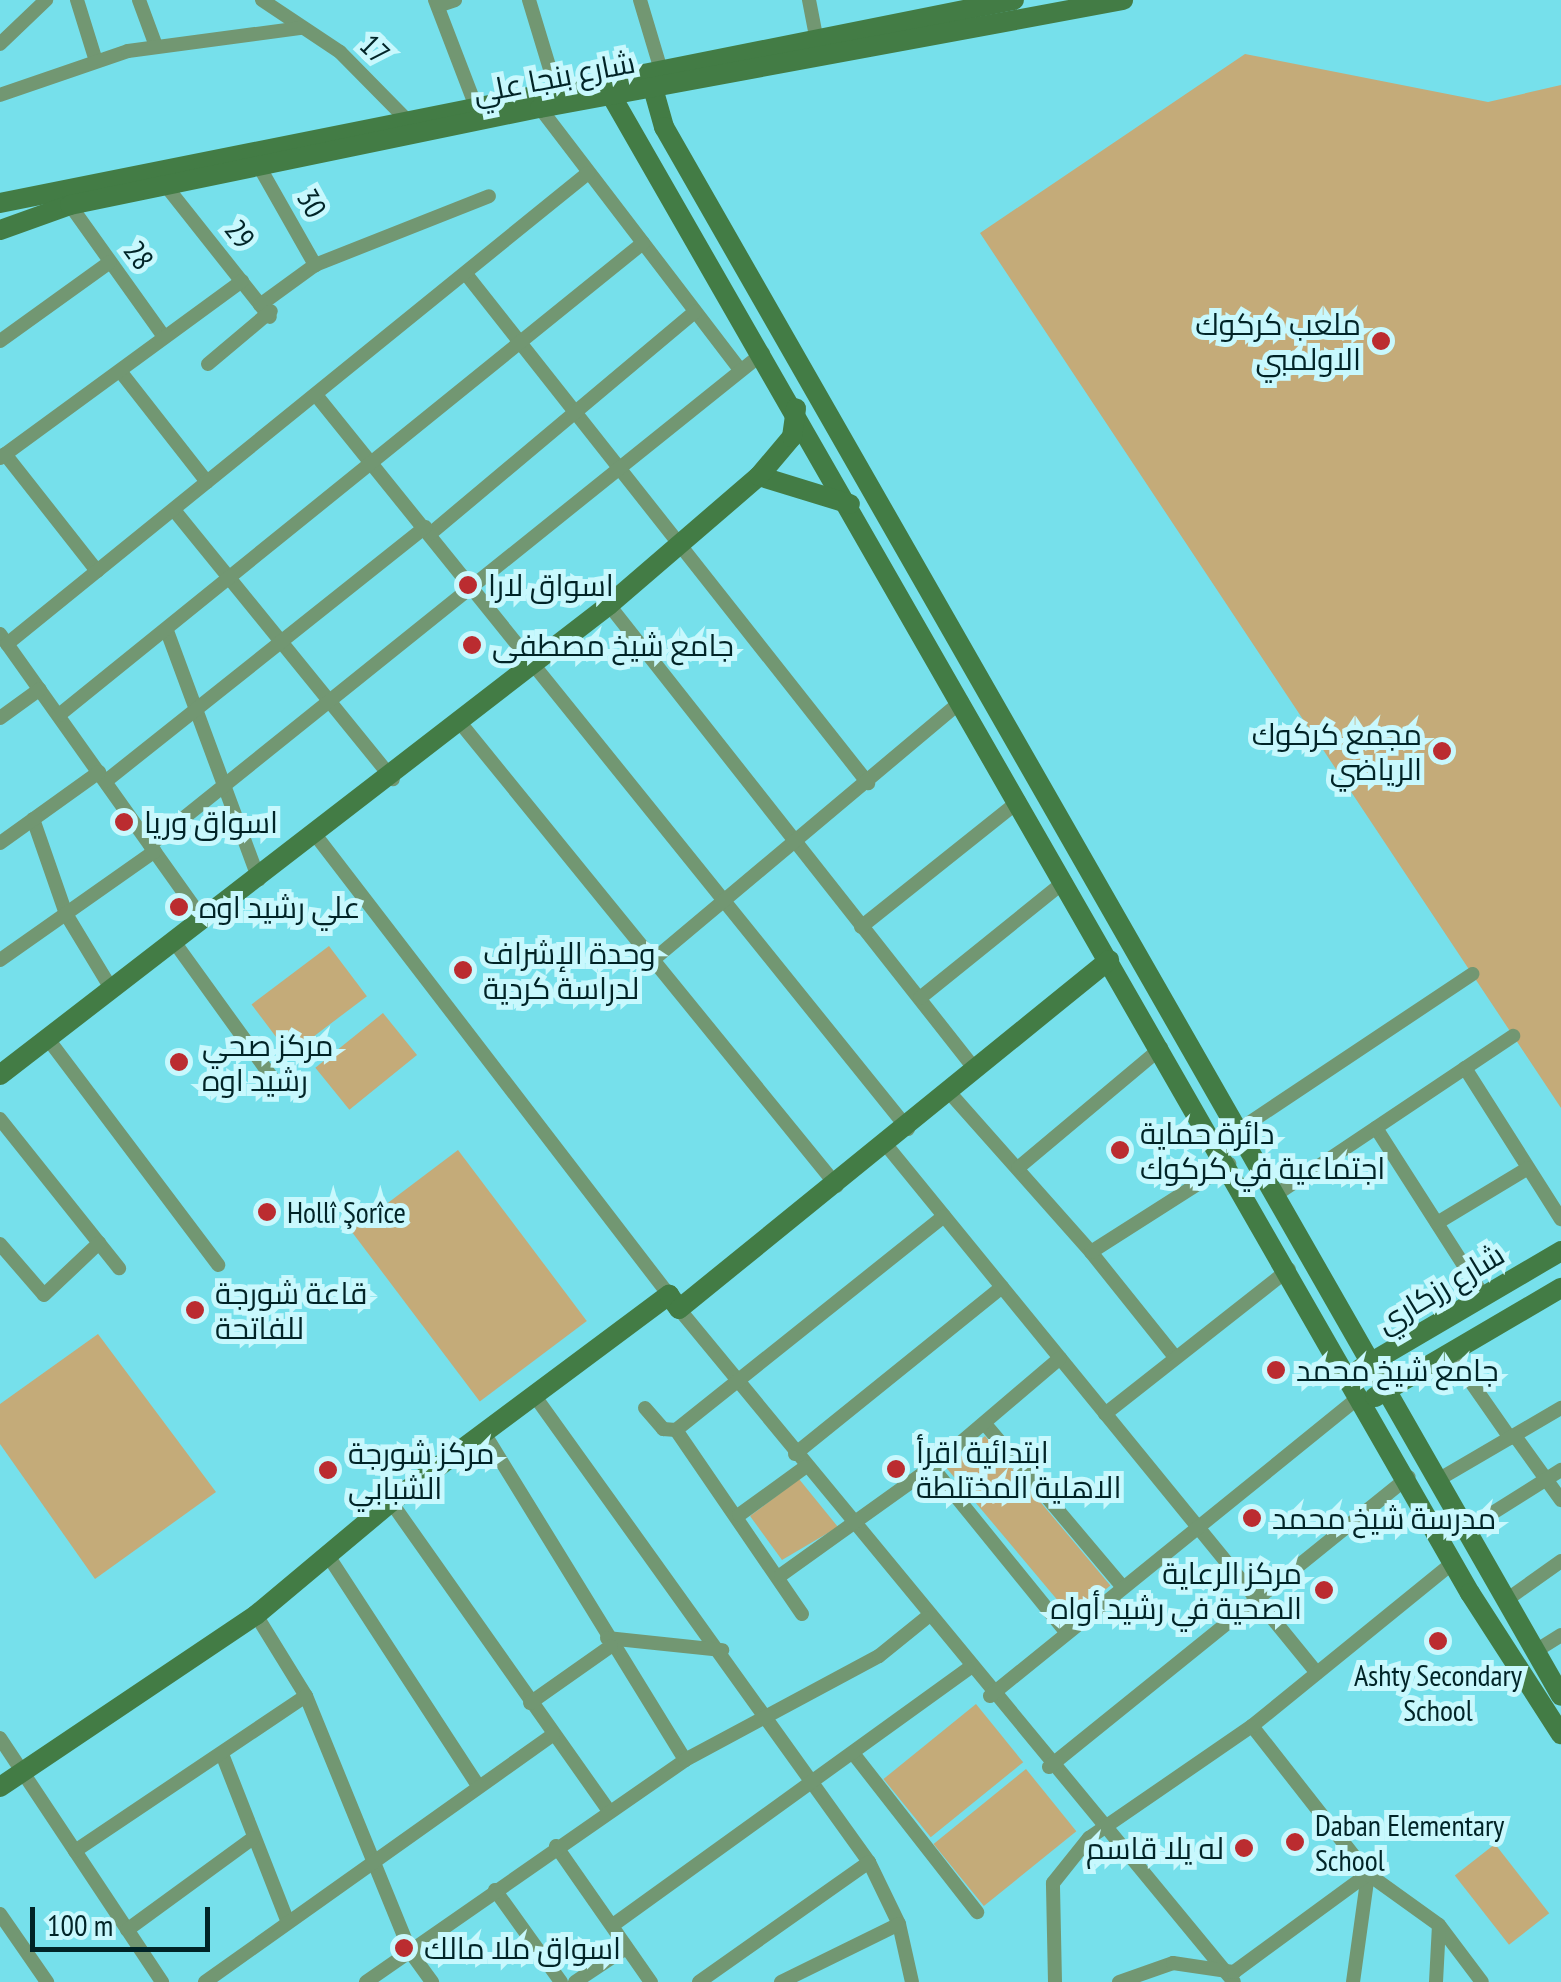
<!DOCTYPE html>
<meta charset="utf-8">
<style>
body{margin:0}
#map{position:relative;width:1561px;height:1982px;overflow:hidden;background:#76e0eb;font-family:"PT Sans Narrow",Cairo,sans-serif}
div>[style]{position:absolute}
.green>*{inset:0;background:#c4ab79;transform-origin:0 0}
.street>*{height:14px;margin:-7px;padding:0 7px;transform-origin:7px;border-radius:7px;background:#729772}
.secondary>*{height:20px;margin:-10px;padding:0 10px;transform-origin:10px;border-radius:10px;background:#437c45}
.dots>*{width:28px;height:28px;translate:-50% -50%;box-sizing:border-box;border:5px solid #c8f8fd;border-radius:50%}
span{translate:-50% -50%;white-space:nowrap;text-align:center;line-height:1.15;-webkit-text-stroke:10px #c8f8fd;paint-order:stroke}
.street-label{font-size:30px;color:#012427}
.poi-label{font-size:30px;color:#012427}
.right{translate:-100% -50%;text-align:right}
.left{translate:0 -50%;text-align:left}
.scale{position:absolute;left:30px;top:1907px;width:180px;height:45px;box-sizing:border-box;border:5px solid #012427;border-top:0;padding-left:12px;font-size:30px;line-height:35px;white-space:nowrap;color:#012427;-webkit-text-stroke:8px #c8f8fd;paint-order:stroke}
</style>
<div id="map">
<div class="green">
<i style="clip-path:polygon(1245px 54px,1488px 102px,1561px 85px,1561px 1108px,980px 233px)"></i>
<i style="left:329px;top:946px;width:63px;height:97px;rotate:53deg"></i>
<i style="left:383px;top:1013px;width:54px;height:87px;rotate:51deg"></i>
<i style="left:458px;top:1150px;width:214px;height:134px;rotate:53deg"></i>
<i style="clip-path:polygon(98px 1334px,216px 1492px,95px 1579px,0 1444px,0 1404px)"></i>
<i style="left:985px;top:1436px;width:195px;height:50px;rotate:50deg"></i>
<i style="clip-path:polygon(799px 1479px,838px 1527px,782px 1560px,750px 1516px)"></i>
<i style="left:976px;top:1704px;width:75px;height:119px;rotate:51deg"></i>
<i style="left:1026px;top:1769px;width:80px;height:119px;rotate:51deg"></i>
<i style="left:1495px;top:1844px;width:88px;height:51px;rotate:52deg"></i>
</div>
<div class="street">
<i style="left:77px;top:0;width:64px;rotate:72.7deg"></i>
<i style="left:139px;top:0;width:49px;rotate:69.7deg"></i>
<i style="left:262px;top:0;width:94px;rotate:33.7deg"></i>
<i style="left:340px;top:52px;width:91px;rotate:45.4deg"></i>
<i style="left:435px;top:0;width:111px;rotate:69deg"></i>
<i style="left:529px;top:0;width:93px;rotate:73.1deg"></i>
<i style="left:640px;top:0;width:73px;rotate:73.3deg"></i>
<i style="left:809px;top:0;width:38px;rotate:79deg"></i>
<i style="left:438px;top:6px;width:18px;rotate:-19deg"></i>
<i style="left:0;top:44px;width:64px;rotate:-43.7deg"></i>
<i style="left:0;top:95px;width:135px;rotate:-19deg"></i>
<i style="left:128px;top:51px;width:175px;rotate:-7.6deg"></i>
<i style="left:540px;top:108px;width:330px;rotate:52.6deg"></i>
<i style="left:260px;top:168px;width:112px;rotate:60.4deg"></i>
<i style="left:166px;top:186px;width:167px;rotate:51.6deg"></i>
<i style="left:70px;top:205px;width:162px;rotate:54.5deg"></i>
<i style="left:466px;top:274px;width:649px;rotate:51.7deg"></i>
<i style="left:260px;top:305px;width:68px;rotate:-36deg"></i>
<i style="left:315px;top:265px;width:187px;rotate:-21.6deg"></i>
<i style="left:0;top:341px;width:135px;rotate:-35.7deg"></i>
<i style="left:208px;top:364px;width:82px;rotate:-40.1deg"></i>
<i style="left:120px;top:371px;width:141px;rotate:51.9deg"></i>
<i style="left:316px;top:395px;width:943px;rotate:51.11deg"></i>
<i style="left:5px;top:454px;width:149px;rotate:51.8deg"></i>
<i style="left:0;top:458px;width:300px;rotate:-36.2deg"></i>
<i style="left:174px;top:510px;width:347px;rotate:50.9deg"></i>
<i style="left:430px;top:534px;width:346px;rotate:-40deg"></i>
<i style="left:609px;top:605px;width:590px;rotate:51.75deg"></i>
<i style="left:167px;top:631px;width:265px;rotate:69.7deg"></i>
<i style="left:0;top:634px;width:352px;rotate:54.6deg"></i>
<i style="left:7px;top:644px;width:748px;rotate:-39.03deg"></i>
<i style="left:59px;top:715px;width:751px;rotate:-38.95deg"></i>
<i style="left:0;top:718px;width:49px;rotate:-35.9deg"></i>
<i style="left:462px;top:725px;width:594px;rotate:50.87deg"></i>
<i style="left:106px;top:781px;width:408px;rotate:-38.5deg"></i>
<i style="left:33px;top:819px;width:101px;rotate:70.8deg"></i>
<i style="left:66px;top:914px;width:89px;rotate:58.8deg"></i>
<i style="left:317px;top:837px;width:578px;rotate:52.46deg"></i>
<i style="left:0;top:843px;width:122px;rotate:-35.6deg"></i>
<i style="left:150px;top:845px;width:786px;rotate:-38.75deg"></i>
<i style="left:861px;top:927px;width:202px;rotate:-38.6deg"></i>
<i style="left:175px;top:943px;width:178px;rotate:54.2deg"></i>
<i style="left:0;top:960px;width:189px;rotate:-35.1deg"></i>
<i style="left:653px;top:960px;width:403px;rotate:-40deg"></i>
<i style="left:920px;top:998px;width:186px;rotate:-38.9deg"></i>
<i style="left:48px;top:1039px;width:283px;rotate:53deg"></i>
<i style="left:1465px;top:1068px;width:179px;rotate:57.6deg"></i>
<i style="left:949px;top:1092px;width:214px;rotate:48.4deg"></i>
<i style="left:0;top:1119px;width:191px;rotate:51.4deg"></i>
<i style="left:1376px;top:1128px;width:201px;rotate:57.4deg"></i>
<i style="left:1237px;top:1131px;width:283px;rotate:-33.7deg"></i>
<i style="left:887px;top:1146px;width:680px;rotate:50.79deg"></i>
<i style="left:1018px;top:1168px;width:187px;rotate:-40deg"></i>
<i style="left:1274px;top:1196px;width:288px;rotate:-33.8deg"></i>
<i style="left:1437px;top:1223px;width:106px;rotate:-31.1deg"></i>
<i style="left:0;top:1244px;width:67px;rotate:49.2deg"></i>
<i style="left:44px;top:1295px;width:76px;rotate:-43.4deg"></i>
<i style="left:679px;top:1309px;width:872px;rotate:50.49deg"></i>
<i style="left:1450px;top:1352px;width:105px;rotate:55.1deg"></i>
<i style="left:1175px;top:1357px;width:134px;rotate:-128.7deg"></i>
<i style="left:1091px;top:1252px;width:164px;rotate:-32.5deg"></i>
<i style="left:534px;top:1395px;width:575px;rotate:54.35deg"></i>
<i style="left:869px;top:1862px;width:69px;rotate:64.2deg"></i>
<i style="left:899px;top:1924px;width:59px;rotate:77.4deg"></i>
<i style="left:645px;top:1408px;width:28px;rotate:49deg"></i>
<i style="left:663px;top:1429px;width:13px;rotate:4deg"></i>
<i style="left:676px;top:1430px;width:223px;rotate:55.6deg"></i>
<i style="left:1105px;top:1414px;width:234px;rotate:-38.2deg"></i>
<i style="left:985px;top:1424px;width:212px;rotate:49.8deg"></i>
<i style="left:676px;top:1430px;width:343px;rotate:-38.6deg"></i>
<i style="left:484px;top:1433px;width:384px;rotate:58.4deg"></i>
<i style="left:1515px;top:1436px;width:79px;rotate:54.3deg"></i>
<i style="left:795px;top:1454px;width:266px;rotate:-38.9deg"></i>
<i style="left:932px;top:1467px;width:213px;rotate:50.9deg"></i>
<i style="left:1436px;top:1481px;width:145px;rotate:-30.3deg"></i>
<i style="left:391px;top:1502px;width:378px;rotate:54.8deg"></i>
<i style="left:739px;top:1515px;width:82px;rotate:-36deg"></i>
<i style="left:1464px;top:1531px;width:115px;rotate:-32.2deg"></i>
<i style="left:327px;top:1554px;width:275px;rotate:56.9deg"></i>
<i style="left:781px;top:1575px;width:186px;rotate:-35.6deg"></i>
<i style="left:932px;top:1467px;width:168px;rotate:-40.4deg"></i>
<i style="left:1505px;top:1601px;width:69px;rotate:-35.5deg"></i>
<i style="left:256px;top:1615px;width:95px;rotate:58.3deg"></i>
<i style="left:306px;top:1696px;width:278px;rotate:67.8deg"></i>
<i style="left:411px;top:1953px;width:36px;rotate:54deg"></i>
<i style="left:607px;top:1638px;width:116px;rotate:6deg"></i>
<i style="left:1534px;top:1652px;width:32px;rotate:-32deg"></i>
<i style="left:990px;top:1696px;width:477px;rotate:-39deg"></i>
<i style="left:530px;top:1703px;width:99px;rotate:-35.1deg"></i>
<i style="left:1252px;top:1726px;width:188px;rotate:51.9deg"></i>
<i style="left:1368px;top:1874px;width:109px;rotate:97.9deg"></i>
<i style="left:0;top:1738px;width:293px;rotate:56.4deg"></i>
<i style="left:222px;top:1754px;width:180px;rotate:68.6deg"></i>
<i style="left:856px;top:1757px;width:197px;rotate:52deg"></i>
<i style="left:1049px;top:1767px;width:462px;rotate:-38.9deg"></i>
<i style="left:556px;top:1846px;width:166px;rotate:55.1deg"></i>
<i style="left:75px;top:1851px;width:278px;rotate:-33.9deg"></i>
<i style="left:495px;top:1890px;width:113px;rotate:54.3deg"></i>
<i style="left:0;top:1914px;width:83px;rotate:55.3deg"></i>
<i style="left:613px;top:1925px;width:438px;rotate:-35.8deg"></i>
<i style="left:127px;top:1930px;width:155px;rotate:-36.1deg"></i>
<i style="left:205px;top:1982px;width:427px;rotate:-35.4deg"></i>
<i style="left:366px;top:1982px;width:389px;rotate:-34.8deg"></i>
<i style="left:685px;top:1760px;width:220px;rotate:-28.2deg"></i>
<i style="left:879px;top:1656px;width:60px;rotate:-39deg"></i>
<i style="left:575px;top:1982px;width:61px;rotate:-33.7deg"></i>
<i style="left:699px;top:1982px;width:208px;rotate:-35.2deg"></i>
<i style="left:781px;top:1982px;width:131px;rotate:-26.2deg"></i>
<i style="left:1055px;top:1982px;width:99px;rotate:-91.2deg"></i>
<i style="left:1053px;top:1883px;width:58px;rotate:-51.3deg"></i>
<i style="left:1089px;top:1838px;width:198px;rotate:-34.5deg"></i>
<i style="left:1252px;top:1726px;width:260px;rotate:-39.1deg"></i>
<i style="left:1119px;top:1982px;width:57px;rotate:-19.4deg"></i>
<i style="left:1173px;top:1963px;width:62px;rotate:8.4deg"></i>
<i style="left:1234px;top:1972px;width:166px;rotate:-36.2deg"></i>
<i style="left:1368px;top:1874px;width:87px;rotate:35.7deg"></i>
<i style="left:1439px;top:1925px;width:71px;rotate:53deg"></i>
<i style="left:1436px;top:1982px;width:57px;rotate:-87deg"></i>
</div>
<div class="secondary">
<i style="left:653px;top:88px;width:41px;rotate:74.2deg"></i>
<i style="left:664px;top:127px;width:1807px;rotate:60.24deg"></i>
<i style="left:611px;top:95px;width:1727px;rotate:60.17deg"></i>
<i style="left:1470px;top:1593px;width:168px;rotate:57.2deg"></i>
<i style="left:0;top:203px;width:1034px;rotate:-11.32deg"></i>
<i style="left:0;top:230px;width:74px;rotate:-19.7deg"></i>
<i style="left:70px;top:205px;width:480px;rotate:-11.7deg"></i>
<i style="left:540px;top:108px;width:593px;rotate:-10.49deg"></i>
<i style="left:759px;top:476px;width:95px;rotate:17.1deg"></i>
<i style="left:0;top:1075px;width:769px;rotate:-37.66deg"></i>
<i style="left:609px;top:605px;width:198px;rotate:-40.7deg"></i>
<i style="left:759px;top:476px;width:51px;rotate:-49.8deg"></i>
<i style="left:792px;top:437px;width:29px;rotate:-82deg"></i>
<i style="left:1360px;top:1369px;width:233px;rotate:-30.4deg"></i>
<i style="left:1375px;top:1397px;width:216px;rotate:-30.4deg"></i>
<i style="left:0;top:1787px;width:308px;rotate:-33.9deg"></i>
<i style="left:256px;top:1615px;width:176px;rotate:-39.9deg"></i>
<i style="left:391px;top:1502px;width:347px;rotate:-36.7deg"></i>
<i style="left:669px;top:1295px;width:17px;rotate:54deg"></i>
<i style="left:679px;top:1309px;width:554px;rotate:-39.06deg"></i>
</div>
<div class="dots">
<i style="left:1381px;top:341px;background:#bb2c30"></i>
<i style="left:468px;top:585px;background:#bb2c30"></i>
<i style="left:472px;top:645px;background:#bb2c30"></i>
<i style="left:1442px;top:751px;background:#bb2c30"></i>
<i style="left:124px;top:822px;background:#bb2c30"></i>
<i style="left:179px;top:907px;background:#bb2c30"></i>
<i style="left:463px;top:970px;background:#bb2c30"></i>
<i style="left:179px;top:1062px;background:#bb2c30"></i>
<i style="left:1120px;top:1150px;background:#bb2c30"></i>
<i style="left:267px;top:1212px;background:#bb2c30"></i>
<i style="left:195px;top:1310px;background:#bb2c30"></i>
<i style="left:1276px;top:1370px;background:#bb2c30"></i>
<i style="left:896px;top:1469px;background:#bb2c30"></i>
<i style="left:328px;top:1470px;background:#bb2c30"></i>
<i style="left:1252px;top:1518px;background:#bb2c30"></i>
<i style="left:1324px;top:1590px;background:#bb2c30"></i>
<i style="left:1438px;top:1641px;background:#bb2c30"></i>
<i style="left:1295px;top:1842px;background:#bb2c30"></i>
<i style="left:1244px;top:1848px;background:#bb2c30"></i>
<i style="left:404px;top:1948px;background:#bb2c30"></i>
</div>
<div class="street-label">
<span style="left:375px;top:49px;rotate:44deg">17</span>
<span style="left:554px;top:77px;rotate:-11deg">شارع بنجا علي</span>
<span style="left:312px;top:203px;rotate:61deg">30</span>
<span style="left:240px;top:234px;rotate:52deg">29</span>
<span style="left:139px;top:255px;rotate:54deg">28</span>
<span style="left:1440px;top:1288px;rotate:-31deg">شارع رزكاري</span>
</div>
<div class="poi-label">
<span class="right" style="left:1361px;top:341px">ملعب كركوك<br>الاولمبي</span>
<span class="left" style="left:488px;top:585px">اسواق لارا</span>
<span class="left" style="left:492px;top:645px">جامع شيخ مصطفى</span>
<span class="right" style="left:1422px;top:751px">مجمع كركوك<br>الرياضي</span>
<span class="left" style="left:144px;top:822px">اسواق وريا</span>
<span class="left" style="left:199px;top:907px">علي رشيد اوه</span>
<span class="left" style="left:483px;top:970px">وحدة الإشراف<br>لدراسة كردية</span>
<span class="left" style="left:202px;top:1062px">مركز صحي<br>رشيد اوه</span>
<span class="left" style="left:1140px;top:1150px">دائرة حماية<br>اجتماعية في كركوك</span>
<span class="left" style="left:287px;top:1212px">Hollî Şorîce</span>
<span class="left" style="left:215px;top:1310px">قاعة شورجة<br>للفاتحة</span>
<span class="left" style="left:1296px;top:1370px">جامع شيخ محمد</span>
<span class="left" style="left:916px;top:1469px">ابتدائية اقرأ<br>الاهلية المختلطة</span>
<span class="left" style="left:348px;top:1470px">مركز شورجة<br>الشبابي</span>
<span class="left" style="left:1272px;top:1518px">مدرسة شيخ محمد</span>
<span class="right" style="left:1302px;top:1590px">مركز الرعاية<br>الصحية في رشيد أواه</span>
<span style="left:1438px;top:1692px">Ashty Secondary<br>School</span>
<span class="left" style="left:1315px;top:1842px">Daban Elementary<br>School</span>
<span class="right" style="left:1224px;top:1848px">له يلا قاسم</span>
<span class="left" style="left:424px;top:1948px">اسواق ملا مالك</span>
</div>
<div class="scale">100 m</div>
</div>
